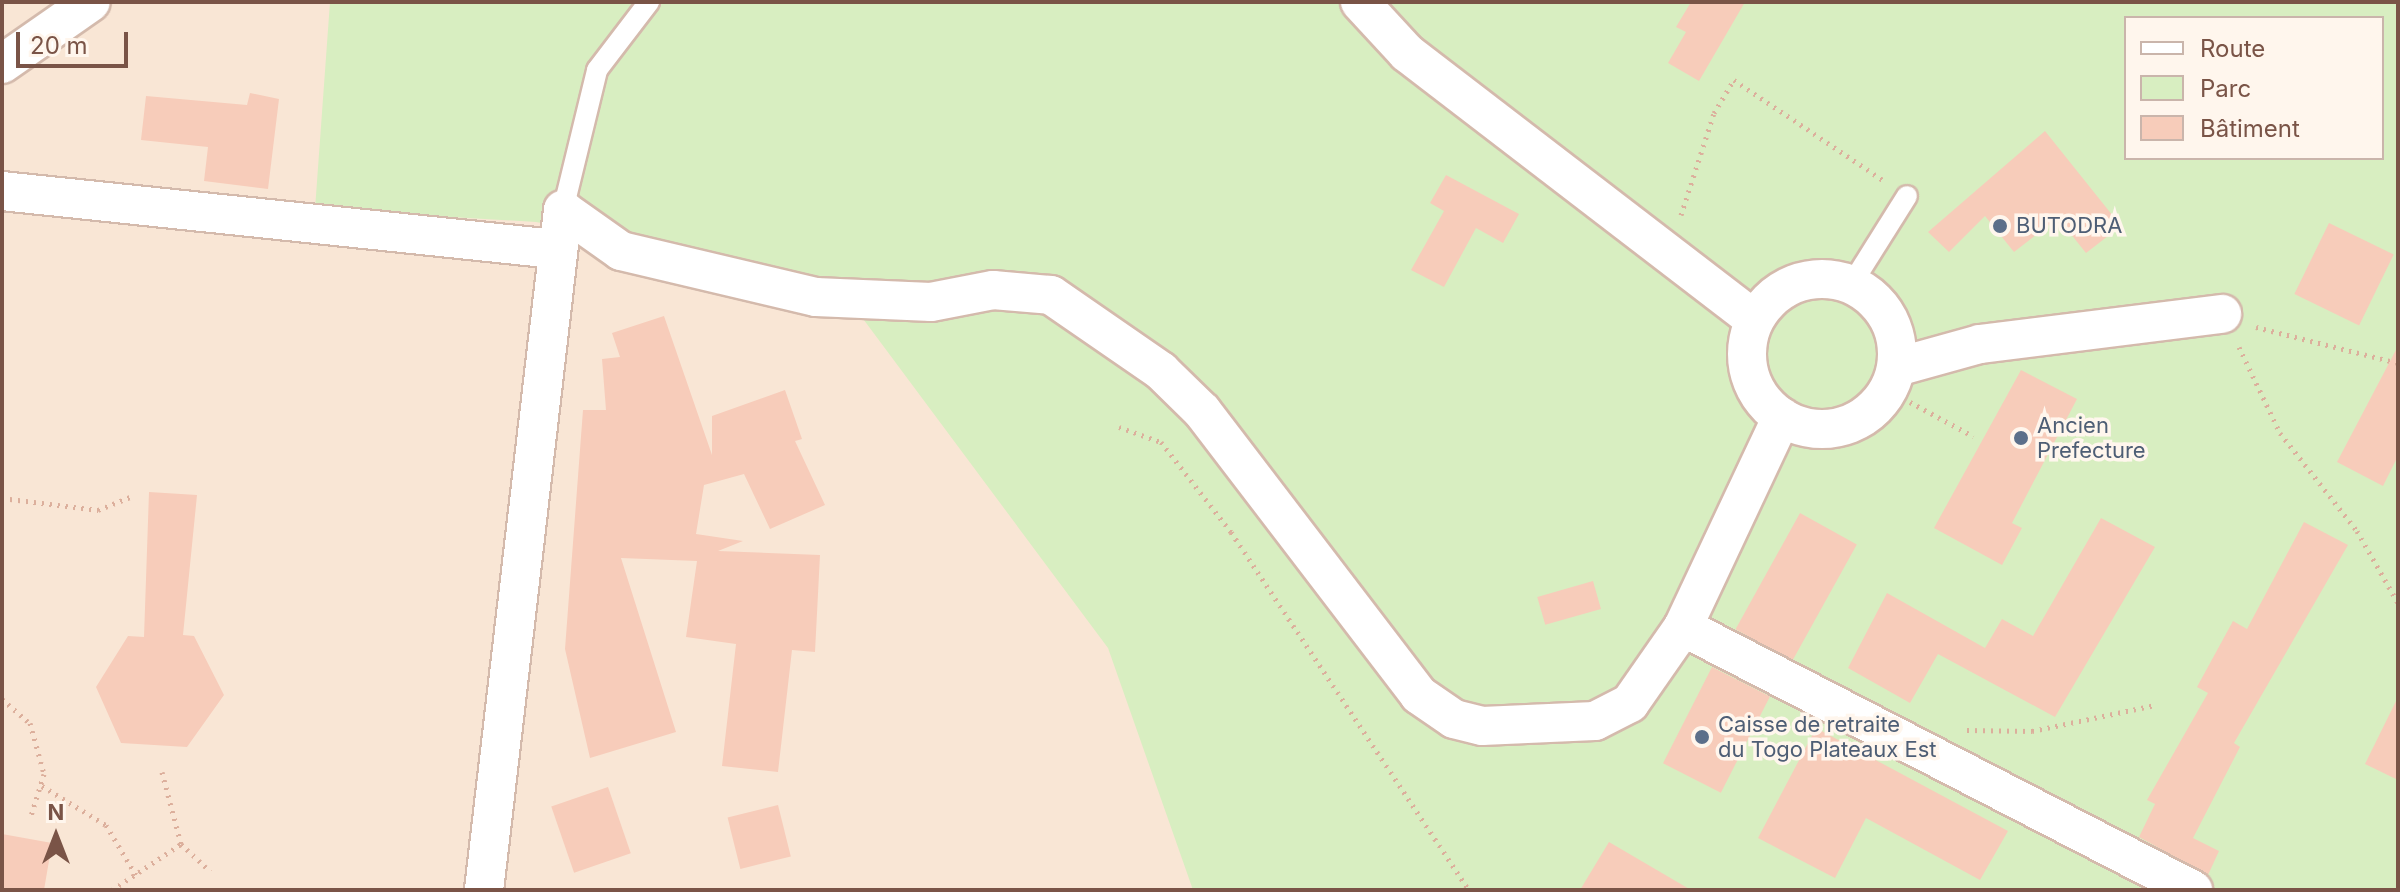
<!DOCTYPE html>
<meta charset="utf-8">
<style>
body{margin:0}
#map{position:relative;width:2400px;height:892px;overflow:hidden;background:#fef2e5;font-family:Inter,sans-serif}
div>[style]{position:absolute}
.residential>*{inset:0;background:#f9e6d5}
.green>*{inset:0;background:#d8eec1}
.building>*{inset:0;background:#f7ccba;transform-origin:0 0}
.path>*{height:5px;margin-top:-2.5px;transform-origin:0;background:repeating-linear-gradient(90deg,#dcaf9c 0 2px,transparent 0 8px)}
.roads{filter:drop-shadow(2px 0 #d4baac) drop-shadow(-2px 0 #d4baac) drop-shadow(0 2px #d4baac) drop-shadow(0 -2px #d4baac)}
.lane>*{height:20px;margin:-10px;padding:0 10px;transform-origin:10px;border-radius:10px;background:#fff}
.street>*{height:38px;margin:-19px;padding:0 19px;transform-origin:19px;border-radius:19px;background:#fff}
.street>.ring{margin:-19px;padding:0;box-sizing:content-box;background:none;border:38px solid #fff;border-radius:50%}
.dots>*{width:22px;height:22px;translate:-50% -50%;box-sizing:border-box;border:4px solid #fff6ed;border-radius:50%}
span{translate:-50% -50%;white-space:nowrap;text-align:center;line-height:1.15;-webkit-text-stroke:7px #fff6ed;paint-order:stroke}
.service-label{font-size:22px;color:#4e5e75}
.left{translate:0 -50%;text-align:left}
.frame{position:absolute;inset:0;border:4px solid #7a5447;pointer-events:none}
.legend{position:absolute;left:2124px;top:16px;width:260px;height:144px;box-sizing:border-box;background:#fff6ed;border:2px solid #cab5ab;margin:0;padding:10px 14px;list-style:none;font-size:24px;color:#7a5447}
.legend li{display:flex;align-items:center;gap:16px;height:40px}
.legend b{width:40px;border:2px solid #cab5ab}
.north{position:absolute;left:16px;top:796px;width:80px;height:80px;-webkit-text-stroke:6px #fff6ed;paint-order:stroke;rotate:0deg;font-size:22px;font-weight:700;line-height:32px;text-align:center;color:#7a5447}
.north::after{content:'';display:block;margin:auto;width:28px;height:36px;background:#7a5447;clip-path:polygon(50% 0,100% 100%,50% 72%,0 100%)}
.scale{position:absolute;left:16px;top:32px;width:112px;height:36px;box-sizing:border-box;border:4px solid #7a5447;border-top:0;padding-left:10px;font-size:24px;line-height:28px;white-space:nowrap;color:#7a5447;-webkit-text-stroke:6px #fff6ed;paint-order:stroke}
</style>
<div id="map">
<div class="residential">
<i style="clip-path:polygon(evenodd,2px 2px,2398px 2px,2398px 890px,2px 890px,2px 2px,2126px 18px,2382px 18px,2382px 158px,2126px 158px,2126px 18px)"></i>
</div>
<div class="green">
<i style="clip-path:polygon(evenodd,330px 2px,2398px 2px,2398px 890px,1193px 890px,1108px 648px,852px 304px,726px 257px,536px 222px,315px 209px,330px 2px,2126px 18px,2382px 18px,2382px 158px,2126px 158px,2126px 18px)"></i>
</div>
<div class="building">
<i style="clip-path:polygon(1691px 2px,1745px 2px,1699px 81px,1668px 63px,1686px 32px,1676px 27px)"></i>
<i style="clip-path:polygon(250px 93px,279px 99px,268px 189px,204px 181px,208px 147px,141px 140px,146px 96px,247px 105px)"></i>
<i style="clip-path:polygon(2045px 131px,2121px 226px,2086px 253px,2058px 218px,2014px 252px,1985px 216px,1949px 252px,1928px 232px)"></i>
<i style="clip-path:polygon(1446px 175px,1519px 214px,1503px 243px,1476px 228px,1444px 287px,1411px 270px,1444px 211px,1430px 203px)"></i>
<i style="left:2329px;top:223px;width:72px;height:79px;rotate:26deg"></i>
<i style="clip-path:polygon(664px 316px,712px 455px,712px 416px,785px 390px,802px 439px,795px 441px,825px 505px,770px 529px,744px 474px,704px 485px,696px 534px,743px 541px,718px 551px,820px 555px,815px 652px,792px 650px,778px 772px,722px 766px,736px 644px,686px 637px,697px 561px,621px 558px,676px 732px,590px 758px,565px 649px,583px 410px,606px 410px,602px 359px,620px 357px,612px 333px)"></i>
<i style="clip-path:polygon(2398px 346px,2398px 456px,2383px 486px,2337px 462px)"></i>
<i style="clip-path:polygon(2021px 370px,2077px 399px,2012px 523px,2022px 528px,2002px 565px,1934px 528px)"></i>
<i style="clip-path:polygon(149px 492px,197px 495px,183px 635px,194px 636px,224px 695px,187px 747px,121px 743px,96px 687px,128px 636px,144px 637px)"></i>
<i style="left:1800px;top:513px;width:65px;height:133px;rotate:29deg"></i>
<i style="clip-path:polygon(2101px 518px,2155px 547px,2055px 717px,1938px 654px,1910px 703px,1848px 668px,1887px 593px,1985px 648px,2002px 619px,2033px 636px)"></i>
<i style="clip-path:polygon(2304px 522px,2348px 545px,2234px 743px,2240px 747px,2193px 838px,2219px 851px,2208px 875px,2139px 837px,2155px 804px,2147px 800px,2208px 693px,2197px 687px,2233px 621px,2247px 629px)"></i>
<i style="left:1593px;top:581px;width:29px;height:58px;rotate:74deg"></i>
<i style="left:1712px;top:667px;width:65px;height:108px;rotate:27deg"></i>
<i style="clip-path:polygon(2398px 697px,2398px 780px,2365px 764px)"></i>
<i style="clip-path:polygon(1816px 728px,2008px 831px,1980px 880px,1866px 818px,1835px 878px,1758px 838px)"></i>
<i style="left:608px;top:787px;width:70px;height:60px;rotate:71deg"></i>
<i style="left:778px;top:805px;width:53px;height:52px;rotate:76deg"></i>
<i style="clip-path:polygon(2px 834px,52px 843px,44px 890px,2px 890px)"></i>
<i style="clip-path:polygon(1609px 842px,1691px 890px,1580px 890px)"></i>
</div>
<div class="path">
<i style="left:1681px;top:215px;width:107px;rotate:-72.1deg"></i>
<i style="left:1714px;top:113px;width:39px;rotate:-59deg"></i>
<i style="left:1734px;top:80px;width:179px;rotate:33.9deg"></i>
<i style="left:2256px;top:327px;width:146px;rotate:14.2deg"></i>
<i style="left:2239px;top:347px;width:95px;rotate:64.5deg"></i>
<i style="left:2280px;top:433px;width:125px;rotate:51.8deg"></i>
<i style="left:2357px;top:531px;width:83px;rotate:60.3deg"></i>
<i style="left:1910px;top:402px;width:72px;rotate:28.4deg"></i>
<i style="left:1119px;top:427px;width:45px;rotate:19.7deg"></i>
<i style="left:1161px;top:442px;width:114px;rotate:52.1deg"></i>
<i style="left:1231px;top:532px;width:430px;rotate:56.4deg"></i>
<i style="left:2px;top:498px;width:97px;rotate:7.1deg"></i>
<i style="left:98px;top:510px;width:35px;rotate:-22deg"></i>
<i style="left:2px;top:699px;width:37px;rotate:41deg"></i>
<i style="left:30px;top:723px;width:53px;rotate:74.6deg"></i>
<i style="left:44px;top:774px;width:47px;rotate:107.3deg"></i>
<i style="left:1967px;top:730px;width:65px;rotate:0.9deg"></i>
<i style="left:2032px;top:731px;width:126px;rotate:-11.9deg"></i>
<i style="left:162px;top:772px;width:74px;rotate:75.2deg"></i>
<i style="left:181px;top:844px;width:40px;rotate:43deg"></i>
<i style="left:42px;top:786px;width:75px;rotate:31.4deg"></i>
<i style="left:106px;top:825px;width:58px;rotate:59deg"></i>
<i style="left:112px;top:890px;width:83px;rotate:-33.7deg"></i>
</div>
<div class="roads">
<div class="lane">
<i style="left:563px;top:210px;width:144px;rotate:-76.3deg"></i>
<i style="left:597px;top:70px;width:86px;rotate:-52.6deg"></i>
<i style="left:1851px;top:285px;width:105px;rotate:-57.8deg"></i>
</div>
<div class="street">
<i style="left:1360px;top:2px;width:69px;rotate:47.3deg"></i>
<i style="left:1407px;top:53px;width:437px;rotate:37.5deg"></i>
<i style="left:2px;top:64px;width:108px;rotate:-34.9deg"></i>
<i style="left:2px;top:191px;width:556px;rotate:5.99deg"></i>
<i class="ring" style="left:1747px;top:279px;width:112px;height:112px"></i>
<i style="left:1897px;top:367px;width:86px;rotate:-15.5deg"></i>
<i style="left:1980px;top:344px;width:244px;rotate:-7.1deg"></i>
<i style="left:1683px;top:627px;width:574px;rotate:27.28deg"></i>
<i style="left:484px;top:890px;width:685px;rotate:-83.37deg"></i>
<i style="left:563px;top:210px;width:71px;rotate:35.3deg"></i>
<i style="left:621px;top:251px;width:200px;rotate:13.3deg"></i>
<i style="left:816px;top:297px;width:115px;rotate:2.5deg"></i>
<i style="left:931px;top:302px;width:63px;rotate:-11deg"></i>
<i style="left:993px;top:290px;width:58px;rotate:4.9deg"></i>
<i style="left:1051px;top:295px;width:134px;rotate:34.6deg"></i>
<i style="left:1161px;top:371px;width:57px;rotate:44.3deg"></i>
<i style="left:1202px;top:411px;width:357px;rotate:52.6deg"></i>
<i style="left:1419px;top:695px;width:42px;rotate:34.4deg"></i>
<i style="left:1454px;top:719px;width:29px;rotate:14deg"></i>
<i style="left:1482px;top:726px;width:113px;rotate:-2.5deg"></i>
<i style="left:1595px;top:721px;width:39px;rotate:-27deg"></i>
<i style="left:1630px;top:703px;width:93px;rotate:-55.1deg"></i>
<i style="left:1683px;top:627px;width:232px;rotate:-64.8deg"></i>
</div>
</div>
<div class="dots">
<i style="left:2000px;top:226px;background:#5c6f8a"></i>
<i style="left:2021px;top:438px;background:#5c6f8a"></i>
<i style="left:1702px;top:737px;background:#5c6f8a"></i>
</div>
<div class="service-label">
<span class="left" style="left:2016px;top:226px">BUTODRA</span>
<span class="left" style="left:2037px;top:438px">Ancien<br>Prefecture</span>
<span class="left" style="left:1718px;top:737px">Caisse de retraite<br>du Togo Plateaux Est</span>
</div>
<div class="frame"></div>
<ul class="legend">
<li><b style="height:10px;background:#fff"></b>Route</li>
<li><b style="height:22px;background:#d8eec1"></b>Parc</li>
<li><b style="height:22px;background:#f7ccba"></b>Bâtiment</li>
</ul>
<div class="north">N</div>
<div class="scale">20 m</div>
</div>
